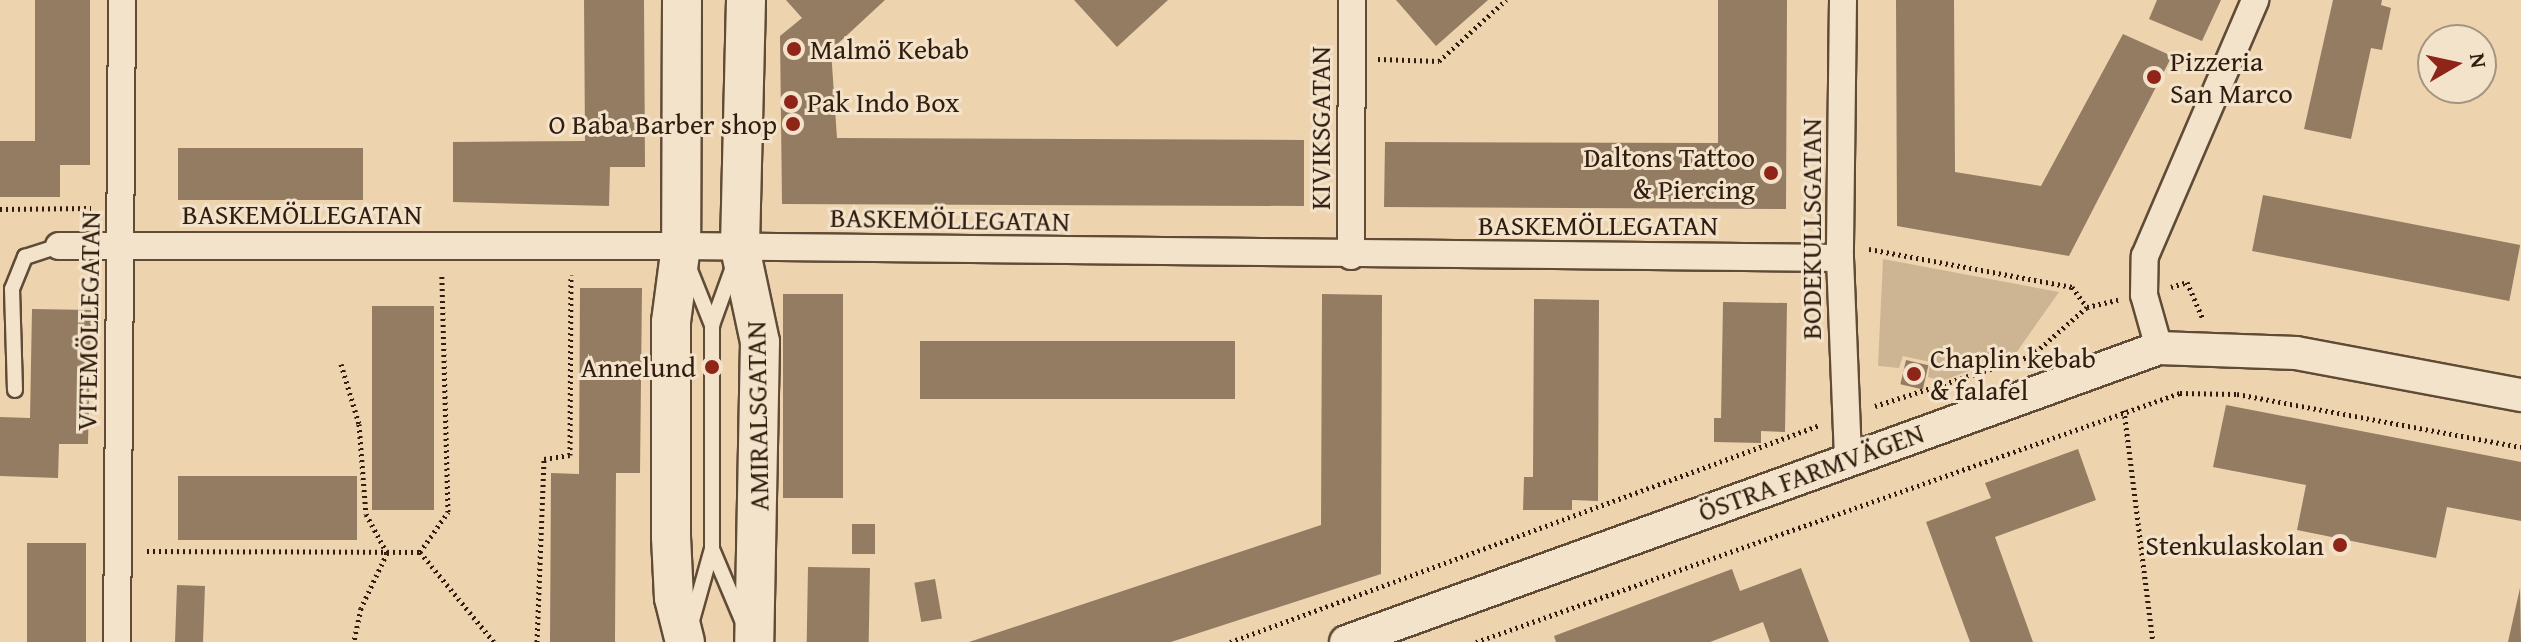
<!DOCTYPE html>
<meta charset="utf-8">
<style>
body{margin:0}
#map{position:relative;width:2521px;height:642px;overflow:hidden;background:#edd4af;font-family:"Gentium Book Plus",serif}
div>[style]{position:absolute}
.green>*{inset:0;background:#cdb594}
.building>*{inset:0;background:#937c62;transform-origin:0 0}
.path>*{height:5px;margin-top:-2.5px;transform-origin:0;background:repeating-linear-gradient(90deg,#311d0f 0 2px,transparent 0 6px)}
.roads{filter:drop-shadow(2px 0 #604b37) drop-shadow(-2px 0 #604b37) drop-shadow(0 2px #604b37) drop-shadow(0 -2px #604b37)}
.service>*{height:14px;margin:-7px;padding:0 7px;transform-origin:7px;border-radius:7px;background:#f3e3cb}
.minor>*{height:26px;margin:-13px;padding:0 13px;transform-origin:13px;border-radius:13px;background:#f3e3cb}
.tertiary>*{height:32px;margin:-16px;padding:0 16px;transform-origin:16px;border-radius:16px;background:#f3e3cb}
.secondary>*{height:38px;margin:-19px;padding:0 19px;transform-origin:19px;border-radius:19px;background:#f3e3cb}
.dots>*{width:22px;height:22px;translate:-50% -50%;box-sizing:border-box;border:4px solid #f3e3cb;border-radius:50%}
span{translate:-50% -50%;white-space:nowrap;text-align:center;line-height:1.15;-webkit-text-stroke:6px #f3e3cb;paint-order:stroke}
.poi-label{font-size:28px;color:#311d0f}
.left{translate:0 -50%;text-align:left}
.right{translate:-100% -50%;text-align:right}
.street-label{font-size:28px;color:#311d0f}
.north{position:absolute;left:2417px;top:24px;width:80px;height:80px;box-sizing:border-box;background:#f3e3cb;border:2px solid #a59480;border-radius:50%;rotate:81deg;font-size:22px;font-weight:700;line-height:32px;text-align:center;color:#311d0f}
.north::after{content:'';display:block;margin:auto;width:28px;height:36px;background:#8f2418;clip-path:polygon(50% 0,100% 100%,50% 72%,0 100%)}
</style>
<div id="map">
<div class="green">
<i style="clip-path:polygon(1883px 259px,2059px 292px,2016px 353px,1942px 381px,1928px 377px,1930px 362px,1903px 356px,1899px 368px,1878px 366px)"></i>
</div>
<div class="building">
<i style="clip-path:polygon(35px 0,90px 0,90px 165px,60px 165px,60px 197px,0 197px,0 141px,35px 141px)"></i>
<i style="clip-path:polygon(584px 0,644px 0,645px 167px,610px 167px,609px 206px,453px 202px,453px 142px,585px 141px)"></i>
<i style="clip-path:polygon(786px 0,885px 0,831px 50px,837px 138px,1304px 140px,1304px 206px,782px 204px,780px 36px,802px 18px)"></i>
<i style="clip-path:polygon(1074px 0,1168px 0,1117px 47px)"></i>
<i style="clip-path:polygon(1396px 0,1488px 0,1436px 46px)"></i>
<i style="clip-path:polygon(1718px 0,1787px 0,1786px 209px,1384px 207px,1385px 142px,1718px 143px)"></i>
<i style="clip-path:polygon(1896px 0,1954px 0,1955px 172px,2041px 186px,2123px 34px,2172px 56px,2069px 256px,1897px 226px)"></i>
<i style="clip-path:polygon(2157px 0,2221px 0,2202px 41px,2149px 19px)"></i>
<i style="clip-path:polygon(2333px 0,2382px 0,2381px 5px,2391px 8px,2382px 50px,2371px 48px,2351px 139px,2304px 129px)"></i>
<i style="left:178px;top:148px;width:185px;height:52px"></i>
<i style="left:2263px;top:195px;width:262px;height:57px;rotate:11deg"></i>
<i style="clip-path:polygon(580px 288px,642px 288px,640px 473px,616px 473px,615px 642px,550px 642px,551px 473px,579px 474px)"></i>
<i style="left:843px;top:294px;width:204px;height:60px;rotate:90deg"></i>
<i style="clip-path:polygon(1322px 294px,1382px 295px,1381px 574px,1171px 642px,969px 642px,1321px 525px)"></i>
<i style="clip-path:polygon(1534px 299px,1599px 300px,1598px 501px,1572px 500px,1572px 510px,1523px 510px,1524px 477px,1533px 477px)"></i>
<i style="clip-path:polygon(1723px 302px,1787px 303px,1785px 432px,1761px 431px,1761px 443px,1714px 442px,1714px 418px,1721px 418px)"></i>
<i style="left:372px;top:306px;width:62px;height:204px"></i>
<i style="clip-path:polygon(32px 309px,91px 310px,88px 444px,59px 444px,58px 478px,0 476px,0 417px,30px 418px)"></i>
<i style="left:920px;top:341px;width:315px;height:58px"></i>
<i style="left:1906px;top:360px;width:23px;height:25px;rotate:13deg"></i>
<i style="clip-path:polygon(2226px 405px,2521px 462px,2521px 521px,2447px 507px,2436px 558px,2297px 530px,2306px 485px,2213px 467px)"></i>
<i style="clip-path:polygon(2078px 449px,2096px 500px,1995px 537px,2033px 642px,1970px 642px,1926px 522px,1991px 498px,1985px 483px)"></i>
<i style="left:178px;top:476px;width:179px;height:64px"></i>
<i style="left:852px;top:524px;width:23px;height:30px"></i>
<i style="left:27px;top:543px;width:59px;height:99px"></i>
<i style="left:808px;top:567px;width:62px;height:75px;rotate:1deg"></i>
<i style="clip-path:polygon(1801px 568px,1829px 642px,1770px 642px,1763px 622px,1710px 642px,1556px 642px,1554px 636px,1732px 569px,1740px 591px)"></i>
<i style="left:935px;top:579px;width:40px;height:21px;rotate:80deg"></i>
<i style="left:177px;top:585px;width:28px;height:57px;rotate:2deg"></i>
<i style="clip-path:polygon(2520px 588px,2521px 642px,2508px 642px)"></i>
</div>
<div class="path">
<i style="left:1378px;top:59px;width:61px;rotate:1.9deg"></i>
<i style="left:1439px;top:61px;width:91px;rotate:-42.3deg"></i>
<i style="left:0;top:209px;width:91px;rotate:-0.6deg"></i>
<i style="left:1869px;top:249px;width:207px;rotate:10.6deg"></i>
<i style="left:2072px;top:287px;width:25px;rotate:53deg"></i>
<i style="left:2171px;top:287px;width:17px;rotate:-17deg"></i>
<i style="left:2187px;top:282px;width:40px;rotate:66.6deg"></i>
<i style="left:341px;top:364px;width:63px;rotate:73.3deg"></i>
<i style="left:359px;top:424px;width:90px;rotate:85.6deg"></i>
<i style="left:366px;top:514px;width:44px;rotate:61.7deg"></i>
<i style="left:387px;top:553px;width:61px;rotate:115.3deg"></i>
<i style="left:361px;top:608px;width:35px;rotate:102deg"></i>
<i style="left:1875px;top:406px;width:164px;rotate:-17.8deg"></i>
<i style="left:2031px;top:356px;width:74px;rotate:-41.2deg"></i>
<i style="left:2087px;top:307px;width:32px;rotate:-13deg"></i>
<i style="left:2124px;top:410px;width:234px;rotate:82.9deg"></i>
<i style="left:147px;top:551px;width:273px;rotate:0.2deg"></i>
<i style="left:420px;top:552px;width:49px;rotate:-55deg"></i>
<i style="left:448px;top:512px;width:237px;rotate:-91.5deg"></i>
<i style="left:420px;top:552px;width:117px;rotate:50.6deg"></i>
<i style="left:537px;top:642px;width:183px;rotate:-87.8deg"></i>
<i style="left:544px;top:459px;width:26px;rotate:-9deg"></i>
<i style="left:570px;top:455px;width:180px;rotate:-89.7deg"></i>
<i style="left:1230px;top:642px;width:629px;rotate:-20.19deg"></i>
<i style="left:1476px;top:642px;width:747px;rotate:-19.48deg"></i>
<i style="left:2180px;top:393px;width:57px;rotate:1deg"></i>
<i style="left:2237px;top:394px;width:289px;rotate:10.6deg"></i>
</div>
<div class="roads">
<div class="service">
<i style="left:688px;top:265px;width:65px;rotate:68.2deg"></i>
<i style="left:15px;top:390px;width:101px;rotate:-91.7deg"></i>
<i style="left:12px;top:289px;width:35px;rotate:-68deg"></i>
<i style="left:25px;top:257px;width:36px;rotate:-18deg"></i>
<i style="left:712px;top:549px;width:77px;rotate:67.1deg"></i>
<i style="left:691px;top:624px;width:78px;rotate:-74.4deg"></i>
<i style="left:712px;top:549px;width:224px;rotate:-90deg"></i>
<i style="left:712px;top:325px;width:62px;rotate:-70.1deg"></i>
</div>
<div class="minor">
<i style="left:1843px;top:0;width:258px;rotate:90.7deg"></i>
<i style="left:1840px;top:258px;width:200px;rotate:87.7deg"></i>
<i style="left:59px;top:246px;width:622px"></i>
<i style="left:681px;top:246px;width:1159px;rotate:0.59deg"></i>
<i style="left:1351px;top:256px;width:256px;rotate:-89.8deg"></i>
<i style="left:2159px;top:348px;width:55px;rotate:-105.8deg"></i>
<i style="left:2144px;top:295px;width:39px;rotate:-89deg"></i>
<i style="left:2145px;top:256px;width:279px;rotate:-66.7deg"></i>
<i style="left:117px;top:642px;width:642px;rotate:-89.55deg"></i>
</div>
<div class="tertiary">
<i style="left:1346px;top:642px;width:865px;rotate:-19.88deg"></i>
<i style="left:2159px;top:348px;width:137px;rotate:2.1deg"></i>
<i style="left:2296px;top:353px;width:229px;rotate:10.6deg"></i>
</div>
<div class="secondary">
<i style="left:682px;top:0;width:246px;rotate:90.2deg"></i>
<i style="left:681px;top:246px;width:77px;rotate:97.5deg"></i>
<i style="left:671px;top:322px;width:215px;rotate:90deg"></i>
<i style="left:671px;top:537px;width:61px;rotate:87.2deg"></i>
<i style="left:674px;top:598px;width:45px;rotate:76deg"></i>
<i style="left:746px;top:0;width:248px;rotate:91.4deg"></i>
<i style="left:740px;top:248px;width:96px;rotate:78deg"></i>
<i style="left:760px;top:342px;width:300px;rotate:91.1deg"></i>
</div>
</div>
<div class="dots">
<i style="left:794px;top:49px;background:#8f2418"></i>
<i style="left:2154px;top:77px;background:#8f2418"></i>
<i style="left:791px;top:102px;background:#8f2418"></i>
<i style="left:793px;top:124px;background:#8f2418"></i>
<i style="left:1771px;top:173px;background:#8f2418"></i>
<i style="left:712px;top:367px;background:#8f2418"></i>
<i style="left:1914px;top:374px;background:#8f2418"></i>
<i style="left:2340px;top:545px;background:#8f2418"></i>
</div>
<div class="poi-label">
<span class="left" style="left:810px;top:49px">Malmö Kebab</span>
<span class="left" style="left:2170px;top:77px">Pizzeria<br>San Marco</span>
<span class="left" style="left:807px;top:102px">Pak Indo Box</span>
<span class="right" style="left:777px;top:124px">O Baba Barber shop</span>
<span class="right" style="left:1755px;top:173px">Daltons Tattoo<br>&amp; Piercing</span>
<span class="left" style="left:1930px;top:374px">Chaplin kebab<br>&amp; falafel</span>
<span class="right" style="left:696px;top:367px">Annelund</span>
<span class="right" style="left:2324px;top:545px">Stenkulaskolan</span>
</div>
<div class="street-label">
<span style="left:1320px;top:128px;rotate:-90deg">KIVIKSGATAN</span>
<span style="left:302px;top:214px">BASKEMÖLLEGATAN</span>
<span style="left:950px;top:219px;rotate:1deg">BASKEMÖLLEGATAN</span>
<span style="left:1598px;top:225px">BASKEMÖLLEGATAN</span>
<span style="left:1811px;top:229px;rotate:-90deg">BODEKULLSGATAN</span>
<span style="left:88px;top:321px;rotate:-89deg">VITEMÖLLEGATAN</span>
<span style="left:757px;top:416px;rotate:-91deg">AMIRALSGATAN</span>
<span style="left:1811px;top:472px;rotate:-20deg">ÖSTRA FARMVÄGEN</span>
</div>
<div class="north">N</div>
</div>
